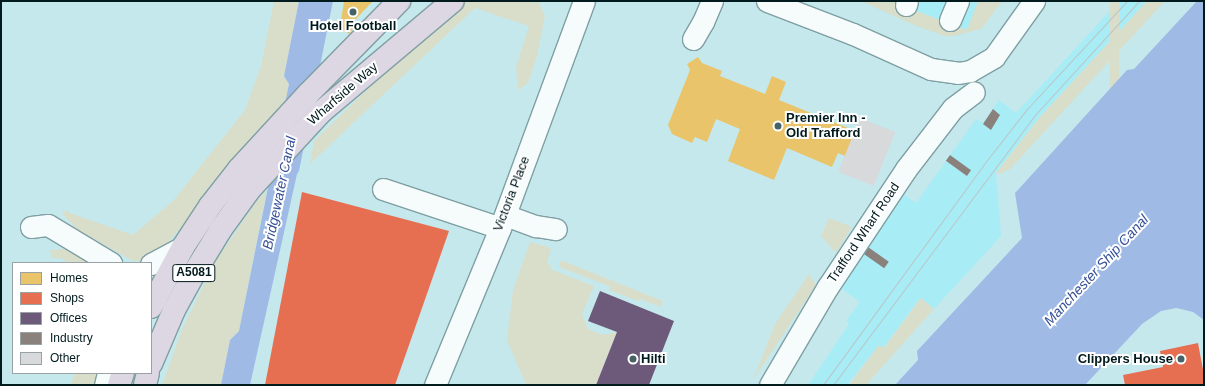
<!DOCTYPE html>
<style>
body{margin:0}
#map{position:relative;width:1205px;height:386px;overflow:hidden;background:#c5e8ed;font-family:Helvetica,sans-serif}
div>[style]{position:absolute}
.built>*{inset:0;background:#a8ecf5}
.green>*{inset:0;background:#d9deca;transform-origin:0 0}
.water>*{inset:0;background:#9ebae5}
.homes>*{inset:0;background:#e9c46a}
.shops>*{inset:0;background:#e76f51}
.offices>*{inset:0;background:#6d597a}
.industry>*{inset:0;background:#8a817c;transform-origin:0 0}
.building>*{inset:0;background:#d7d9da;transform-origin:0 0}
.roads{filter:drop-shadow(1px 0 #7f9fa3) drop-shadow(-1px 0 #7f9fa3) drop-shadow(0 1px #7f9fa3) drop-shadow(0 -1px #7f9fa3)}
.minor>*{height:21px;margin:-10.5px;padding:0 10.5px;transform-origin:10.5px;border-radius:10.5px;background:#f6fcfc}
.highway>*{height:22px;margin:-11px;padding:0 11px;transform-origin:11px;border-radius:11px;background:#ddd6e3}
.tram>*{height:1px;margin:-0.5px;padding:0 0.5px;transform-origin:0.5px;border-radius:0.5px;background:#bbc4c5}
.dots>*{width:11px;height:11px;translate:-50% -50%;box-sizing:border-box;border:2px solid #fff;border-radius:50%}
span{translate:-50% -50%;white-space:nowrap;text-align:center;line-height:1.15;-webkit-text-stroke:4px #fff;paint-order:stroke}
.shield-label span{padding:1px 3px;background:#fff;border:1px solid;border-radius:3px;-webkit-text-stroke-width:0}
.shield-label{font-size:12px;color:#011a1d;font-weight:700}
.poi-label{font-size:13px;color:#011a1d;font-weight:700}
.left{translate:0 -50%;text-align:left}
.right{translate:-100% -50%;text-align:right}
.street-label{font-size:13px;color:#011a1d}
.water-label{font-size:14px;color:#355097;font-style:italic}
.frame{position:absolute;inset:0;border:2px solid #011a1d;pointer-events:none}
.legend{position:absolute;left:12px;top:262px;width:140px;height:112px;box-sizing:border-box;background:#fff;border:1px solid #99a3a5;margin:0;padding:5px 7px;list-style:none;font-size:12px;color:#011a1d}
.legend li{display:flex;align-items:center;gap:8px;height:20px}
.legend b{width:20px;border:1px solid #99a3a5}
</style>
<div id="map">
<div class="built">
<i style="clip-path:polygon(861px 1px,996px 1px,964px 34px,954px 36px,945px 36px,916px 26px)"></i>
<i style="clip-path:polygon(1119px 1px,1147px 1px,1039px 118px,996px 173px,1001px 236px,934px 309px,920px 298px,883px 348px,879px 345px,847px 385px,808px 385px,849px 324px,846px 321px,860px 302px,838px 286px,901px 192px,916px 203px,976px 119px,983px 123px,999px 100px,1016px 113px)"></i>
</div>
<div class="green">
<i style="clip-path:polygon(274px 1px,299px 1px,284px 76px,289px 84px,286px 100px,233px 158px,191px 216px,160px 252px,145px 260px,133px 261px,78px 230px,62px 214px,67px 210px,70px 213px,133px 235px,173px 201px,245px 110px,261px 66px)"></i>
<i style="clip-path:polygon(465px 1px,537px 1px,539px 3px,545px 16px,537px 56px,528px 83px,518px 90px,516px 67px,529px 26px,475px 8px,310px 164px,314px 141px,381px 76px)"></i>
<i style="clip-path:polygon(861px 1px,890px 1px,967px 30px,978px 1px,1003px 1px,981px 29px,954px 36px,945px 36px,916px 26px)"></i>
<i style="left:1110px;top:1px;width:9px;height:147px"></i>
<i style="clip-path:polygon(1147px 1px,1165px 1px,1010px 169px,999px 174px,996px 173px,1039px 118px)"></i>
<i style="clip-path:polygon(267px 190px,239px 331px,230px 340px,221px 385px,162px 385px,182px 329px,215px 262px,256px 202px)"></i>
<i style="clip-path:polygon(829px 218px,852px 227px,836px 253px,821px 236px)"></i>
<i style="clip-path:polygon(530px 242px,551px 248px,547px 264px,551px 265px,550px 269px,594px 286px,582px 314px,588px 329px,603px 335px,617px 332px,596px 385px,526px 385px,507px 340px,513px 290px)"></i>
<i style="clip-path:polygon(66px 249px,80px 256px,91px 263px,69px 263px,60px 258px,52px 258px,50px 250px)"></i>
<i style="clip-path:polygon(561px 260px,663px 301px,661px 307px,640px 299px,638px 301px,609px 290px,609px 286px,559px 267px)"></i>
<i style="clip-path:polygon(809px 274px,816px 285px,753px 380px,775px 324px)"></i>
<i style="clip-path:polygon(921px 298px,934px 309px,866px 385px,851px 385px,851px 382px,879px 345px,884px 348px)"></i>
<i style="clip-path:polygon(74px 373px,103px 373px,99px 385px,71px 385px)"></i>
</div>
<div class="water">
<i style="clip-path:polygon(299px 1px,333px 1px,299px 171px,297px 174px,250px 385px,221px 385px,230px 340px,239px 331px,289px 84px,284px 76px)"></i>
<i style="clip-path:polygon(1197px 1px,1204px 1px,1204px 320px,1193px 312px,1185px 310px,1176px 308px,1161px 311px,1142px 324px,1085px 385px,895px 385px,918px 360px,917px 351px,1022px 238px,1015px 193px,1127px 70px,1134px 69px)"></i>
</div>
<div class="homes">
<i style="clip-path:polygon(344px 1px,373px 1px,353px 22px,356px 25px,349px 34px,340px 27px)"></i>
<i style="clip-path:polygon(698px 57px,702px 63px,722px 71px,720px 76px,765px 94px,772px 76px,786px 82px,779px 100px,848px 128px,846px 134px,853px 137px,845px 156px,838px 153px,832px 167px,787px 148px,774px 180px,728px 161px,740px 129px,716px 119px,707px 142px,695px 137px,692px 143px,672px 134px,668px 125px,690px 70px,687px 64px)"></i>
</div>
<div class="shops">
<i style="clip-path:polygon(302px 192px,449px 231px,395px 385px,265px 385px)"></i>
<i style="clip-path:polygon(1198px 343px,1204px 375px,1204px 385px,1125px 385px,1123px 375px,1163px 367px,1160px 351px)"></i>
</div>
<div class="offices">
<i style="clip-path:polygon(600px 291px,674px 321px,649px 385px,596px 385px,617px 332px,588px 321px)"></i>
</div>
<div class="industry">
<i style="clip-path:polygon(993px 109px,1000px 115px,991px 130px,983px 124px)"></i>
<i style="left:950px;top:155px;width:26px;height:7px;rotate:36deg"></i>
<i style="left:865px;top:245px;width:29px;height:8px;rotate:35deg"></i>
</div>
<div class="building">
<i style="left:860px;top:118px;width:38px;height:58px;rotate:22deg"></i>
</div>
<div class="roads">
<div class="minor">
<i style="left:767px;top:1px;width:92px;rotate:21deg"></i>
<i style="left:853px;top:34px;width:85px;rotate:24.2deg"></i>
<i style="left:931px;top:69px;width:27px;rotate:8deg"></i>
<i style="left:958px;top:73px;width:12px;rotate:-9deg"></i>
<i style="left:970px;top:71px;width:28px;rotate:-30deg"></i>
<i style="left:994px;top:57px;width:69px;rotate:-54.5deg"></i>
<i style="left:906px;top:5px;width:4px;rotate:-76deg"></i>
<i style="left:950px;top:20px;width:21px;rotate:-67deg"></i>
<i style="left:693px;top:39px;width:20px;rotate:-60deg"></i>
<i style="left:703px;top:22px;width:23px;rotate:-67deg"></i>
<i style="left:383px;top:189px;width:123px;rotate:18.4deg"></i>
<i style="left:505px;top:215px;width:33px;rotate:20deg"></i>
<i style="left:536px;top:226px;width:20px;rotate:9deg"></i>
<i style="left:31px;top:227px;width:17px;rotate:-7deg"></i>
<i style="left:48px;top:225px;width:74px;rotate:31.1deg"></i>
<i style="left:151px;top:264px;width:36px;rotate:-28deg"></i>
<i style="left:105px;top:385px;width:12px;rotate:-76deg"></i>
<i style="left:435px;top:385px;width:170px;rotate:-67.5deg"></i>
<i style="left:500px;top:228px;width:242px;rotate:-69.7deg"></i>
<i style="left:770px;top:385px;width:113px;rotate:-59.6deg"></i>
<i style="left:827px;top:288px;width:143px;rotate:-56.4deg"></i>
<i style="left:906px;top:169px;width:77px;rotate:-52.4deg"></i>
<i style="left:953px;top:108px;width:26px;rotate:-37deg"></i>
</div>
<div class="highway">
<i style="left:151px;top:307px;width:68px;rotate:-61.9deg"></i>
<i style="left:183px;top:247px;width:49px;rotate:-56.6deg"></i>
<i style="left:210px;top:206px;width:47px;rotate:-51.9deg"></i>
<i style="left:239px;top:169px;width:103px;rotate:-47.4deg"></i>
<i style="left:309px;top:93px;width:129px;rotate:-45.6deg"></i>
<i style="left:151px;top:364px;width:59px;rotate:-66.9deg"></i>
<i style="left:174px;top:310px;width:46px;rotate:-61.2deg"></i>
<i style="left:196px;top:270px;width:48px;rotate:-58.6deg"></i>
<i style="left:221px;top:229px;width:49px;rotate:-54.1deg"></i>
<i style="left:250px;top:189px;width:105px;rotate:-47.3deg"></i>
<i style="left:321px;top:112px;width:172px;rotate:-40.1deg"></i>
<i style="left:119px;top:385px;width:13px;rotate:-72deg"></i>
<i style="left:145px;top:385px;width:12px;rotate:-76deg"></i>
</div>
</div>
<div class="tram">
<i style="left:823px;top:385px;width:273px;rotate:-53.9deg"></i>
<i style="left:984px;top:164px;width:70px;rotate:-52deg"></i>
<i style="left:1027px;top:109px;width:147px;rotate:-47.2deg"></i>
<i style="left:833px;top:385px;width:336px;rotate:-53.2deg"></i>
<i style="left:1034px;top:116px;width:156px;rotate:-47.6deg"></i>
</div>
<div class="dots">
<i style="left:353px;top:12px;background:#466266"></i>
<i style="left:778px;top:126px;background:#466266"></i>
<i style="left:633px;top:359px;background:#466266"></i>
<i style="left:1181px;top:359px;background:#466266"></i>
</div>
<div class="shield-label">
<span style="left:194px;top:273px">A5081</span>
</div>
<div class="poi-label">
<span style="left:353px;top:26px">Hotel Football</span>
<span class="left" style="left:786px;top:126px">Premier Inn -<br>Old Trafford</span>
<span class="left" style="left:641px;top:359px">Hilti</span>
<span class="right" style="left:1173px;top:359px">Clippers House</span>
</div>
<div class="street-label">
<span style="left:343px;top:94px;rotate:-41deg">Wharfside Way</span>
<span style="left:512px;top:194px;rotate:-69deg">Victoria Place</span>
<span style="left:864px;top:233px;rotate:-56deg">Trafford Wharf Road</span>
</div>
<div class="water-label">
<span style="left:279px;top:193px;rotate:-78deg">Bridgewater Canal</span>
<span style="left:1096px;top:270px;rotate:-47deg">Manchester Ship Canal</span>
</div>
<div class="frame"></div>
<ul class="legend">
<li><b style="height:11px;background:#e9c46a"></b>Homes</li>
<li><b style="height:11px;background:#e76f51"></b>Shops</li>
<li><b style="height:11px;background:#6d597a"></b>Offices</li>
<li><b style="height:11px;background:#8a817c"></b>Industry</li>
<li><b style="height:11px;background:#d7d9da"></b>Other</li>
</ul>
</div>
